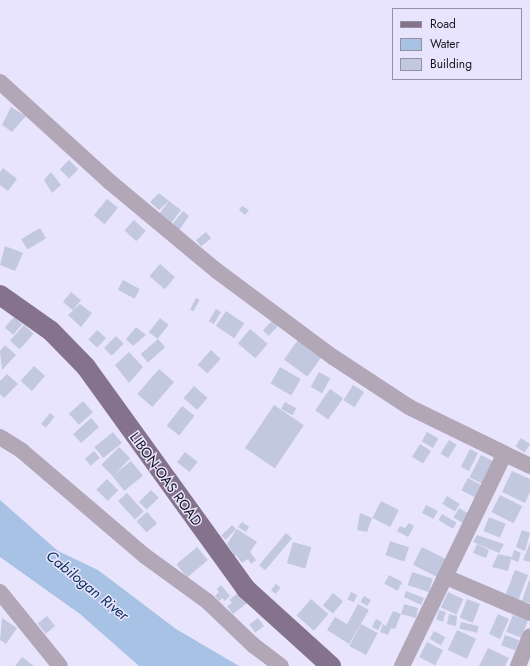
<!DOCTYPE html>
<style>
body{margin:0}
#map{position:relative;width:530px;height:666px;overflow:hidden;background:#e9e4fd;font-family:Jost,sans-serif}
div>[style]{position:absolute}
.water>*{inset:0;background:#a8c2e5}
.building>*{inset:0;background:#c2c8e0;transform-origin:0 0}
.minor>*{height:16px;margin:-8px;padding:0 8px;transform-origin:8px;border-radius:8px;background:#b2a7b7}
.major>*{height:20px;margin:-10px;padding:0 10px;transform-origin:10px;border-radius:10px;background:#85728d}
span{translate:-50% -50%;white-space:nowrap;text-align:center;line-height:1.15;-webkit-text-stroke:3px #e9e4fd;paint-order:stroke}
.street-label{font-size:14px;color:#16141c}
.water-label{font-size:15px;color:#092e58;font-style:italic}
.legend{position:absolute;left:392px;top:8px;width:130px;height:72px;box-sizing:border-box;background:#e9e4fd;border:1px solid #9591a3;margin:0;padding:5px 7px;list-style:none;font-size:12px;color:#16141c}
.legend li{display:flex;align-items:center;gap:8px;height:20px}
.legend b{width:20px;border:1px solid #9591a3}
</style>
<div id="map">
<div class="water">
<i style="clip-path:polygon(0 500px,58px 551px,98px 570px,176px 629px,239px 666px,139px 666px,80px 614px,0 557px)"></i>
</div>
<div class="building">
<i style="clip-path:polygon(11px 107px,26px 116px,12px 132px,2px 125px)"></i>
<i style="left:69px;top:160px;width:13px;height:13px;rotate:45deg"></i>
<i style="clip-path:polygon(3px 168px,17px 179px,8px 191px,0 185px,0 172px)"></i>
<i style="clip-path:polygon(51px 172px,61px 185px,52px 193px,44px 180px)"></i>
<i style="clip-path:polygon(159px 193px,169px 201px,159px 210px,150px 202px)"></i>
<i style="left:107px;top:199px;width:14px;height:21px;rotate:39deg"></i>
<i style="left:169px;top:201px;width:15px;height:19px;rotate:37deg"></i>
<i style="clip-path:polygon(242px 206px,249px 210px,245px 215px,239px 210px)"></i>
<i style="clip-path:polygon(183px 211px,189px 216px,178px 232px,171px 226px)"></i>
<i style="left:134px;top:220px;width:16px;height:14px;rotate:43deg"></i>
<i style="left:40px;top:228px;width:12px;height:22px;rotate:59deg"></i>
<i style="left:206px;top:232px;width:8px;height:13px;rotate:50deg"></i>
<i style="clip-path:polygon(5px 246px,23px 253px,15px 271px,0 265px)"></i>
<i style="left:160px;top:264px;width:20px;height:16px;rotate:41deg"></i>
<i style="left:123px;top:280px;width:19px;height:11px;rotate:28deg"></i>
<i style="left:71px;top:292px;width:13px;height:13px;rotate:39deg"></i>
<i style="left:196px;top:298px;width:4px;height:13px;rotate:27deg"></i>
<i style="clip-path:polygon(80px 304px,92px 313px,81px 327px,68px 315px)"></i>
<i style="left:216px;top:309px;width:6px;height:14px;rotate:31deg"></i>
<i style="left:226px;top:311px;width:22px;height:18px;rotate:34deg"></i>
<i style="left:14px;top:317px;width:11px;height:14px;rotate:41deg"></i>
<i style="left:160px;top:318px;width:11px;height:18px;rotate:38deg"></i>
<i style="left:272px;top:321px;width:8px;height:13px;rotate:45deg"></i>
<i style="left:24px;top:325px;width:13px;height:21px;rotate:42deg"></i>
<i style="clip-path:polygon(136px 327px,146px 335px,133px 346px,126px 339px)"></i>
<i style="left:250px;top:329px;width:23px;height:19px;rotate:40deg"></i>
<i style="left:97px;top:330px;width:12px;height:13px;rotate:42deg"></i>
<i style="left:116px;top:336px;width:11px;height:17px;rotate:45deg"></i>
<i style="left:158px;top:339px;width:11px;height:23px;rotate:49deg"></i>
<i style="left:298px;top:340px;width:29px;height:24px;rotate:36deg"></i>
<i style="clip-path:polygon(5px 345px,16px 355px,2px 370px,0 351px)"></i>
<i style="left:211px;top:350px;width:13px;height:20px;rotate:42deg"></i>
<i style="clip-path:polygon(129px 352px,143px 367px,129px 383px,115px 365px)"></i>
<i style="left:34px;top:366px;width:15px;height:20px;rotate:42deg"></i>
<i style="left:280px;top:367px;width:24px;height:19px;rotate:30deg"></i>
<i style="left:159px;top:369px;width:20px;height:33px;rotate:41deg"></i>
<i style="left:319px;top:372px;width:13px;height:17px;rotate:29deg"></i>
<i style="clip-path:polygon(7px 374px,18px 384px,4px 398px,0 394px,0 381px)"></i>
<i style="left:353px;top:385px;width:13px;height:18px;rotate:32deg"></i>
<i style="left:194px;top:386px;width:18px;height:16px;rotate:41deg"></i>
<i style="left:330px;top:389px;width:16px;height:26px;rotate:35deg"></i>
<i style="left:83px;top:401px;width:15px;height:19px;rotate:48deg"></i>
<i style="left:285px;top:402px;width:13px;height:8px;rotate:29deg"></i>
<i style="left:274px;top:405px;width:36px;height:52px;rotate:34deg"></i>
<i style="left:182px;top:406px;width:16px;height:25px;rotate:38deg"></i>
<i style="left:50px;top:413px;width:6px;height:14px;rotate:39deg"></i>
<i style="left:91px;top:418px;width:12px;height:24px;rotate:48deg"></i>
<i style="left:113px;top:432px;width:14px;height:24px;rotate:51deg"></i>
<i style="left:427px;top:432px;width:13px;height:11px;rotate:29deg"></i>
<i style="left:521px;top:438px;width:11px;height:10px;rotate:34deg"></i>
<i style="left:449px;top:440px;width:9px;height:16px;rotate:32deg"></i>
<i style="left:420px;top:444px;width:13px;height:15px;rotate:32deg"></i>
<i style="left:119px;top:447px;width:16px;height:25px;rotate:45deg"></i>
<i style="left:470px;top:449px;width:9px;height:20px;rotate:27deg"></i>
<i style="left:94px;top:451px;width:9px;height:12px;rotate:49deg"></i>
<i style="left:185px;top:452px;width:16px;height:13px;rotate:38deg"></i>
<i style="left:481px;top:455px;width:18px;height:25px;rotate:27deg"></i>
<i style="left:131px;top:461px;width:19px;height:24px;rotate:51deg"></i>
<i style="clip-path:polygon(512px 471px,530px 479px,530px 492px,525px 503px,502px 492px)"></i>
<i style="left:468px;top:478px;width:17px;height:14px;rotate:28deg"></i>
<i style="left:107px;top:479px;width:16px;height:15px;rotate:45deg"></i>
<i style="left:151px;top:490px;width:11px;height:17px;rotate:45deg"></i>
<i style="left:127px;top:493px;width:25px;height:12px;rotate:48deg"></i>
<i style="left:500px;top:495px;width:25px;height:19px;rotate:27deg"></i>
<i style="left:447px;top:496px;width:15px;height:9px;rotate:32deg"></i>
<i style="left:381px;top:501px;width:20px;height:19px;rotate:27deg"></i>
<i style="left:426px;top:505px;width:13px;height:9px;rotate:27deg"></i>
<i style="left:459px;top:508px;width:14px;height:11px;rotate:30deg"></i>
<i style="left:147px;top:512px;width:15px;height:14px;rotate:48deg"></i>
<i style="clip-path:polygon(360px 513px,372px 518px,367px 532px,357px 530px)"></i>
<i style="left:442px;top:514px;width:17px;height:7px;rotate:31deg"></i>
<i style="left:489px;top:517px;width:18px;height:15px;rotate:22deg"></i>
<i style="clip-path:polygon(242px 522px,249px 527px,246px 532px,238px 527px)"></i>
<i style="clip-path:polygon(409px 523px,414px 526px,408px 537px,397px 531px,400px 526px,405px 528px)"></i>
<i style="left:232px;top:525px;width:6px;height:15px;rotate:45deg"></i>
<i style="clip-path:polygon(237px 529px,257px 542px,250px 552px,256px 560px,251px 564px,248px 559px,242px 563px,236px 555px,228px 560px,227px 558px,233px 553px,227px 544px)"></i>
<i style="clip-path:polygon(522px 530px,530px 533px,525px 551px,516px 547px)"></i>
<i style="left:286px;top:533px;width:8px;height:42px;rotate:40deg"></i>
<i style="clip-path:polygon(477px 535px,504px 544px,499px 553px,473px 542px)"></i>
<i style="left:390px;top:541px;width:20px;height:15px;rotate:18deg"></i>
<i style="left:293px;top:542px;width:19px;height:22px;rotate:16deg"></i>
<i style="clip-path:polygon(530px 543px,530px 562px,523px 560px)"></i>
<i style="clip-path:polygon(477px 544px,489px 550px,486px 558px,473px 553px)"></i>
<i style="left:197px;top:547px;width:17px;height:27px;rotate:50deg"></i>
<i style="left:422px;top:547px;width:27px;height:20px;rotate:27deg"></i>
<i style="clip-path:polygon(514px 550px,521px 553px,518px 562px,511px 559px,508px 571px,492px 567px,498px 554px,512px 557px)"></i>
<i style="left:515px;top:570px;width:14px;height:26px;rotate:21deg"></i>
<i style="left:412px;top:572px;width:22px;height:14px;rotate:18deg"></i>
<i style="left:389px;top:575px;width:15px;height:10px;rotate:28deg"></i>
<i style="clip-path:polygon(529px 580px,530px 581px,530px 603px,522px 601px)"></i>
<i style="left:276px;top:584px;width:6px;height:8px;rotate:39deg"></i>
<i style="clip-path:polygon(221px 585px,230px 596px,225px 601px,222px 598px,219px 601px,215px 596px,219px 592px,217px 589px)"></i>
<i style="clip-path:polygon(406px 591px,424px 598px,421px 605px,404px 597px)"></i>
<i style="clip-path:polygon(239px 592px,247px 603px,233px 614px,227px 606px,232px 603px,229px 600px)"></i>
<i style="left:351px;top:592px;width:7px;height:8px;rotate:27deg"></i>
<i style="left:448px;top:592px;width:17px;height:17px;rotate:25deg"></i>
<i style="left:333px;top:593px;width:13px;height:16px;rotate:39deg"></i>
<i style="left:364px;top:596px;width:8px;height:7px;rotate:30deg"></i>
<i style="left:311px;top:599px;width:23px;height:22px;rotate:41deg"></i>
<i style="left:467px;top:599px;width:14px;height:20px;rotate:21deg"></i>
<i style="clip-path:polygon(358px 604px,369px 610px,349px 644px,327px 630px,335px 617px,347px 624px)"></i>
<i style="clip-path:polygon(404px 604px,418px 608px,416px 618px,401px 614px,395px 629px,391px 628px,388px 635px,380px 632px,383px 624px,386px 626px,393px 611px,401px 614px)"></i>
<i style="left:439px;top:610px;width:7px;height:10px;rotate:16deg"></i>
<i style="clip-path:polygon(449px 614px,457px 616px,456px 626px,447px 624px)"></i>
<i style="left:498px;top:614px;width:12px;height:22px;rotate:24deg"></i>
<i style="left:513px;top:615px;width:16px;height:18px;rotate:22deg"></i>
<i style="left:47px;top:616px;width:13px;height:12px;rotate:51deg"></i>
<i style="clip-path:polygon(2px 618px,17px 628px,6px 644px,0 640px)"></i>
<i style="left:258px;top:618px;width:10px;height:11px;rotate:53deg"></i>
<i style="left:376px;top:619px;width:7px;height:9px;rotate:27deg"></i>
<i style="left:461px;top:622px;width:18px;height:7px;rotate:13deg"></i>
<i style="left:361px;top:624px;width:19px;height:25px;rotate:28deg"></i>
<i style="left:457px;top:630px;width:21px;height:22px;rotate:25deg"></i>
<i style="left:434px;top:631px;width:13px;height:9px;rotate:29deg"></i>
<i style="left:505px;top:635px;width:15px;height:11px;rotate:20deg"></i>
<i style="left:427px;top:642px;width:18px;height:17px;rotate:27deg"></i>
<i style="clip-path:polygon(488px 648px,509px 658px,505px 666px,479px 666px)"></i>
<i style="clip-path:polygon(22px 657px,34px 666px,15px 666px)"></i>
</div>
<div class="minor">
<i style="left:0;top:82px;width:149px;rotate:42.3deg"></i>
<i style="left:110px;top:182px;width:139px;rotate:39.8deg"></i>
<i style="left:217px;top:271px;width:144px;rotate:36.6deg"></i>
<i style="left:333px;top:357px;width:91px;rotate:33.3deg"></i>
<i style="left:409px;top:407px;width:135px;rotate:26deg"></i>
<i style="left:0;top:437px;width:26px;rotate:32deg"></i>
<i style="left:22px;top:451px;width:162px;rotate:40.5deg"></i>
<i style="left:145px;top:556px;width:77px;rotate:36deg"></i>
<i style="left:207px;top:601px;width:64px;rotate:43.7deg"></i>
<i style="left:253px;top:645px;width:35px;rotate:37deg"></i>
<i style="left:446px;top:577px;width:91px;rotate:23.2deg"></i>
<i style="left:0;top:592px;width:95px;rotate:51deg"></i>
<i style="left:402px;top:666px;width:234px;rotate:-64.2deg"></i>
<i style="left:518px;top:666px;width:32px;rotate:-68deg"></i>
</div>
<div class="major">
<i style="left:0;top:295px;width:62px;rotate:35.2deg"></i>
<i style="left:51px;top:331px;width:50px;rotate:45.8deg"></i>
<i style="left:86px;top:367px;width:274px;rotate:54.2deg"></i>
<i style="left:246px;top:589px;width:115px;rotate:42.2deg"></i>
</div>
<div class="street-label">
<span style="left:166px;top:479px;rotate:54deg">LIBON-OAS ROAD</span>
</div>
<div class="water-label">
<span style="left:87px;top:586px;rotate:39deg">Cabilogan River</span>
</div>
<ul class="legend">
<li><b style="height:5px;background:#85728d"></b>Road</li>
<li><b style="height:11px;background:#a8c2e5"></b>Water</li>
<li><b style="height:11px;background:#c2c8e0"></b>Building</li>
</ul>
</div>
